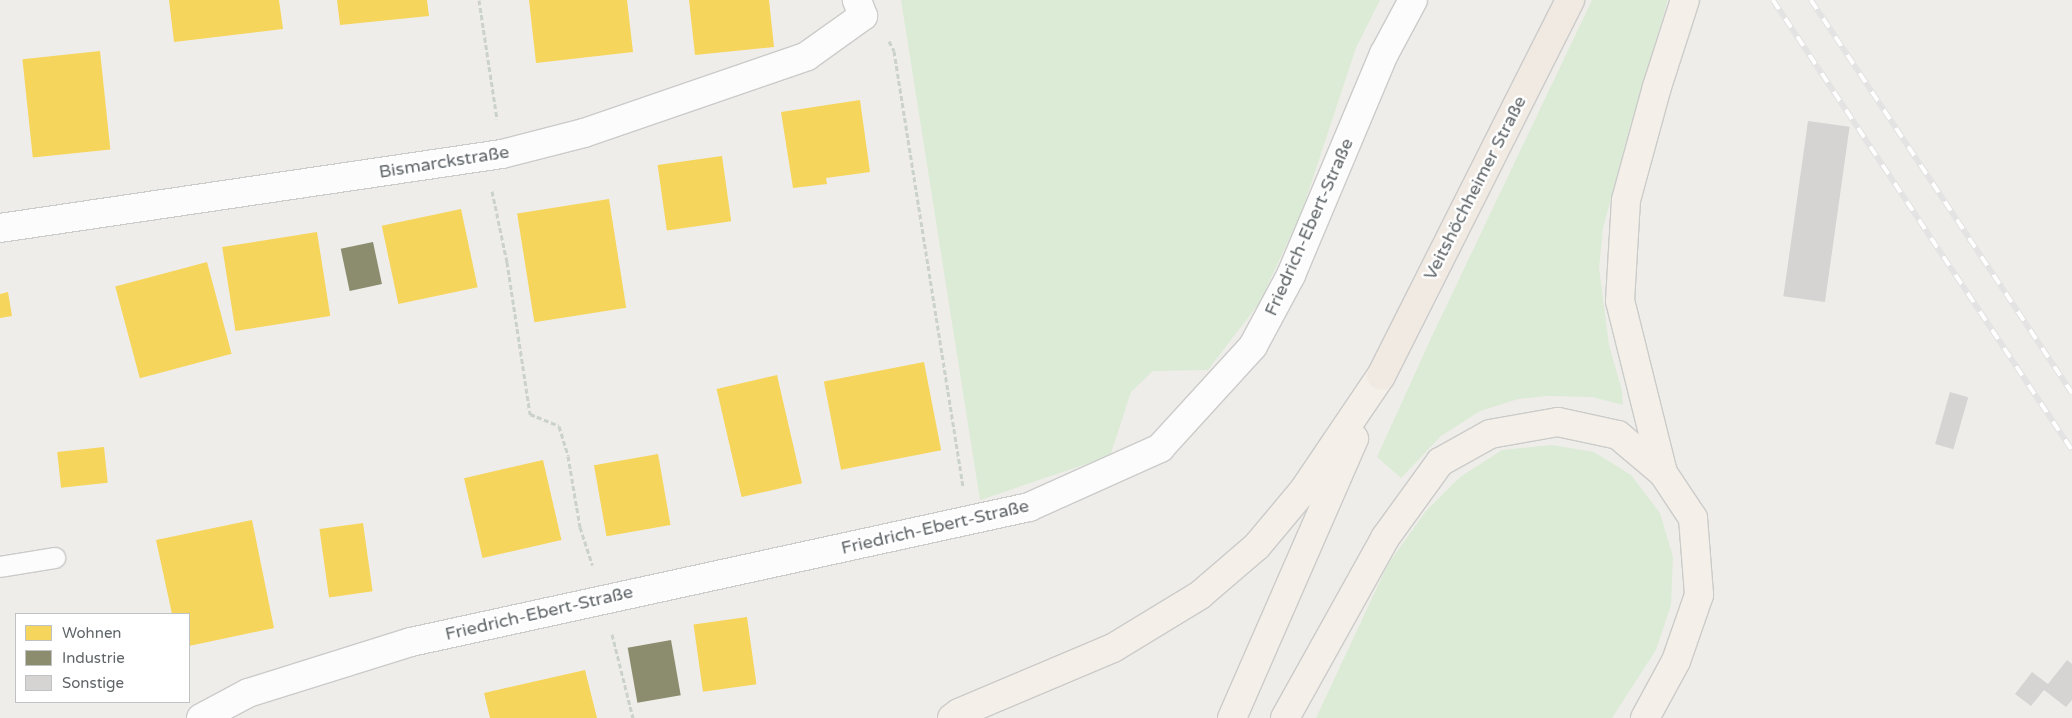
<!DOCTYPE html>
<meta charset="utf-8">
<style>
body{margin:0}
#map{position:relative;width:2072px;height:718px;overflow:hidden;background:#efedea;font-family:"Varela Round",sans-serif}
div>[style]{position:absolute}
.green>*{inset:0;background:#dbebd5}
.homes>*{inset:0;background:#f6d55c;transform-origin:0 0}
.industry>*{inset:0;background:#8c8c6e;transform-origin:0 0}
.building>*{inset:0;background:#d5d4d3;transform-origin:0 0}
.path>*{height:3px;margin-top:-1.5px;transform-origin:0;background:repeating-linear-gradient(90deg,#cbd1cc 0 5px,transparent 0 7.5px)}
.roads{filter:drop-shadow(1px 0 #cbcbca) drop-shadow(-1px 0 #cbcbca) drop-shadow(0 1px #cbcbca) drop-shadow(0 -1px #cbcbca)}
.lane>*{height:20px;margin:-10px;padding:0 10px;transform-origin:10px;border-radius:10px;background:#fdfcfc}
.street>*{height:28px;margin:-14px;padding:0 14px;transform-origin:14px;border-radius:14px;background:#fdfcfc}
.primary>*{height:28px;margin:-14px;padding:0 14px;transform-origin:14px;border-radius:14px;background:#f4f0e9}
.highway>*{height:28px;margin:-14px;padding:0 14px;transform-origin:14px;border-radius:14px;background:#f1eae2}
.rail>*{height:5.5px;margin-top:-2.75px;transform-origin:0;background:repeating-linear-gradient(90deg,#fff 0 11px,#e3e3e3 0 22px);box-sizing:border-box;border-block:1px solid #e3e3e3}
span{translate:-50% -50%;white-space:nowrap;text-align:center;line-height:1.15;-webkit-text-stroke:5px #fff;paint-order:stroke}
.street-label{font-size:18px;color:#5f6568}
.legend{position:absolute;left:15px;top:613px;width:175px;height:90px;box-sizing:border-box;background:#fff;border:1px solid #bfc1c3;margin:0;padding:6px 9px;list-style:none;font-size:15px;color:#5f6568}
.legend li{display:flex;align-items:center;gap:10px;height:25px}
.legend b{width:25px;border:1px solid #bfc1c3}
</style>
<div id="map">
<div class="green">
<i style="clip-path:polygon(901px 0,1380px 0,1356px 48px,1302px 211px,1260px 302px,1208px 370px,1153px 371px,1131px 392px,1110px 456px,980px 500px)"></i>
<i style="clip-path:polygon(1592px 0,1668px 0,1629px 131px,1603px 228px,1599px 268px,1609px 345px,1622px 391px,1623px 405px,1592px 397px,1547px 396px,1518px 399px,1480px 411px,1441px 436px,1401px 478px,1377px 457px,1432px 336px)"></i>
<i style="clip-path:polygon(1552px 445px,1594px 452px,1631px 475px,1660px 513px,1673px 557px,1671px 605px,1656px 650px,1612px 718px,1316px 718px,1388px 564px,1426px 511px,1460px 477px,1502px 450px)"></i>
</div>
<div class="homes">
<i style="clip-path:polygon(169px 0,279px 0,283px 29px,174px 42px)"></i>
<i style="clip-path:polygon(337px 0,427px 0,429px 16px,340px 25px)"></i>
<i style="clip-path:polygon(529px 0,627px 0,633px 52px,536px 63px)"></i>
<i style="clip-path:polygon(689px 0,769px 0,774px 47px,695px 55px)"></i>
<i style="left:100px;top:51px;width:99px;height:78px;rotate:84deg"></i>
<i style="clip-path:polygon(860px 100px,870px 172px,826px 178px,827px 184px,793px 188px,781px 112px)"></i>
<i style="left:722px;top:156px;width:66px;height:65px;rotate:82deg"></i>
<i style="left:609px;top:199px;width:110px;height:93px;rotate:81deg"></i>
<i style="left:461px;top:209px;width:80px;height:81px;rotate:78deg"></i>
<i style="left:317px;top:232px;width:85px;height:96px;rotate:81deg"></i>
<i style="left:207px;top:262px;width:95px;height:95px;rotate:75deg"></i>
<i style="clip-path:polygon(8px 292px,12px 316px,0 318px,0 294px)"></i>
<i style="left:924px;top:362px;width:90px;height:102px;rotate:79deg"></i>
<i style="left:777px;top:375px;width:111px;height:62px;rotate:77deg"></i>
<i style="left:104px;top:447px;width:36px;height:47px;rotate:84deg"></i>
<i style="left:658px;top:454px;width:72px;height:65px;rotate:80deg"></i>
<i style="left:543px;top:460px;width:82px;height:81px;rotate:77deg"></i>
<i style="clip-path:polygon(252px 520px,274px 628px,189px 646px,189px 614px,172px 614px,156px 540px)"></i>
<i style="left:363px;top:523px;width:69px;height:44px;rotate:82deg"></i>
<i style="left:747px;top:617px;width:68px;height:54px;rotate:82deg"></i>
<i style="clip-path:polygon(585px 670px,597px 718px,490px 718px,484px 693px)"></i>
</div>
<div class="industry">
<i style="left:373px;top:242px;width:43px;height:33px;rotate:78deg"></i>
<i style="left:671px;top:640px;width:56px;height:44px;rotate:80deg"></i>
</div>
<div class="building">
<i style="left:1808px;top:121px;width:42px;height:177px;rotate:8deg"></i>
<i style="left:1950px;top:392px;width:19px;height:54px;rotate:16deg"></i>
<i style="clip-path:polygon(2067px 660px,2072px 664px,2072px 700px,2066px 707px,2044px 690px,2031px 706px,2015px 694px,2032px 672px,2048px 684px)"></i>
</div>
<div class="path">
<i style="left:479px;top:0;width:120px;rotate:81.4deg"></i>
<i style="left:889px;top:41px;width:11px;rotate:63deg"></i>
<i style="left:894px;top:51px;width:440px;rotate:81deg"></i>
<i style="left:492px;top:191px;width:73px;rotate:78.1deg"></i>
<i style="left:507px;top:262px;width:154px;rotate:81.4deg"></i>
<i style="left:530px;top:414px;width:31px;rotate:22deg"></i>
<i style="left:559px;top:426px;width:31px;rotate:73deg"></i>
<i style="left:568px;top:456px;width:72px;rotate:80.4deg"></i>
<i style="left:580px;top:527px;width:40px;rotate:72deg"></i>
<i style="left:612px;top:634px;width:87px;rotate:76deg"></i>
</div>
<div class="roads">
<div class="lane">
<i style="left:0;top:567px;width:56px;rotate:-9.3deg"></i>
</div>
<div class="street">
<i style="left:0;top:228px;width:507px;rotate:-8.39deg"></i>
<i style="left:502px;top:154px;width:85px;rotate:-14.4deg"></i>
<i style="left:584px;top:133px;width:236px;rotate:-19deg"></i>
<i style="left:807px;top:56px;width:69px;rotate:-35.5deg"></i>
<i style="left:863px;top:16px;width:17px;rotate:-111deg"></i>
<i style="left:201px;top:718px;width:53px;rotate:-28deg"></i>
<i style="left:248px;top:693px;width:171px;rotate:-17.4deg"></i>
<i style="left:411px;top:642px;width:633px;rotate:-12.32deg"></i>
<i style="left:1029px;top:507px;width:144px;rotate:-24.2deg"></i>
<i style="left:1160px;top:448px;width:138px;rotate:-47.6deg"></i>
<i style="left:1253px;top:346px;width:81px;rotate:-61.8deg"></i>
<i style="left:1291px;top:275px;width:240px;rotate:-67.2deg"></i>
<i style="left:1384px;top:54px;width:61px;rotate:-61.8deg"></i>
</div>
<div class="primary">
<i style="left:1663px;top:473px;width:177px;rotate:-104deg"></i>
<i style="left:1620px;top:301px;width:101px;rotate:-86.6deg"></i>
<i style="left:1626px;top:200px;width:117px;rotate:-74.7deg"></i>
<i style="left:1657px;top:87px;width:91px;rotate:-72.2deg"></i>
<i style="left:952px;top:718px;width:9px;rotate:-36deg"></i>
<i style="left:959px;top:713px;width:167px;rotate:-22.9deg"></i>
<i style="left:1113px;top:648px;width:102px;rotate:-31.3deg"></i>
<i style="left:1200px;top:595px;width:75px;rotate:-40.7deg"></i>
<i style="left:1257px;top:546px;width:72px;rotate:-50.1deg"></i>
<i style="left:1303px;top:491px;width:139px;rotate:-55.9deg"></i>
<i style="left:1232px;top:718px;width:305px;rotate:-66.4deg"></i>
<i style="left:1285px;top:718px;width:206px;rotate:-60.9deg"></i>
<i style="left:1385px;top:538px;width:94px;rotate:-54.1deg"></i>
<i style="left:1440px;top:462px;width:57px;rotate:-29.2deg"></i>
<i style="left:1490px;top:434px;width:69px;rotate:-10deg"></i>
<i style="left:1558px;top:422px;width:61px;rotate:12.2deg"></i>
<i style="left:1618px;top:435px;width:59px;rotate:40.2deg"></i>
<i style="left:1663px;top:473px;width:54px;rotate:56.3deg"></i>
<i style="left:1693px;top:518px;width:77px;rotate:85.5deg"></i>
<i style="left:1699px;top:595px;width:70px;rotate:109.2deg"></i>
<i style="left:1676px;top:661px;width:65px;rotate:118.5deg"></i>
</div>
<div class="highway">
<i style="left:1381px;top:376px;width:421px;rotate:-63.3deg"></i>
</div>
</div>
<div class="rail">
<i style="left:1773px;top:0;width:540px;rotate:56.4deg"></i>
<i style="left:1811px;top:0;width:472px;rotate:56.4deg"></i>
</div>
<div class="street-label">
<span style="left:444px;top:162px;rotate:-9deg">Bismarckstraße</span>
<span style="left:1475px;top:188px;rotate:-63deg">Veitshöchheimer Straße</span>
<span style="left:1309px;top:227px;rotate:-66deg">Friedrich-Ebert-Straße</span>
<span style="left:935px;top:527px;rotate:-13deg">Friedrich-Ebert-Straße</span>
<span style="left:539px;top:613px;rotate:-13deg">Friedrich-Ebert-Straße</span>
</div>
<ul class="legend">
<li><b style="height:14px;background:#f6d55c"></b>Wohnen</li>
<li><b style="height:14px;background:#8c8c6e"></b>Industrie</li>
<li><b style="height:14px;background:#d5d4d3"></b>Sonstige</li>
</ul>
</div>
